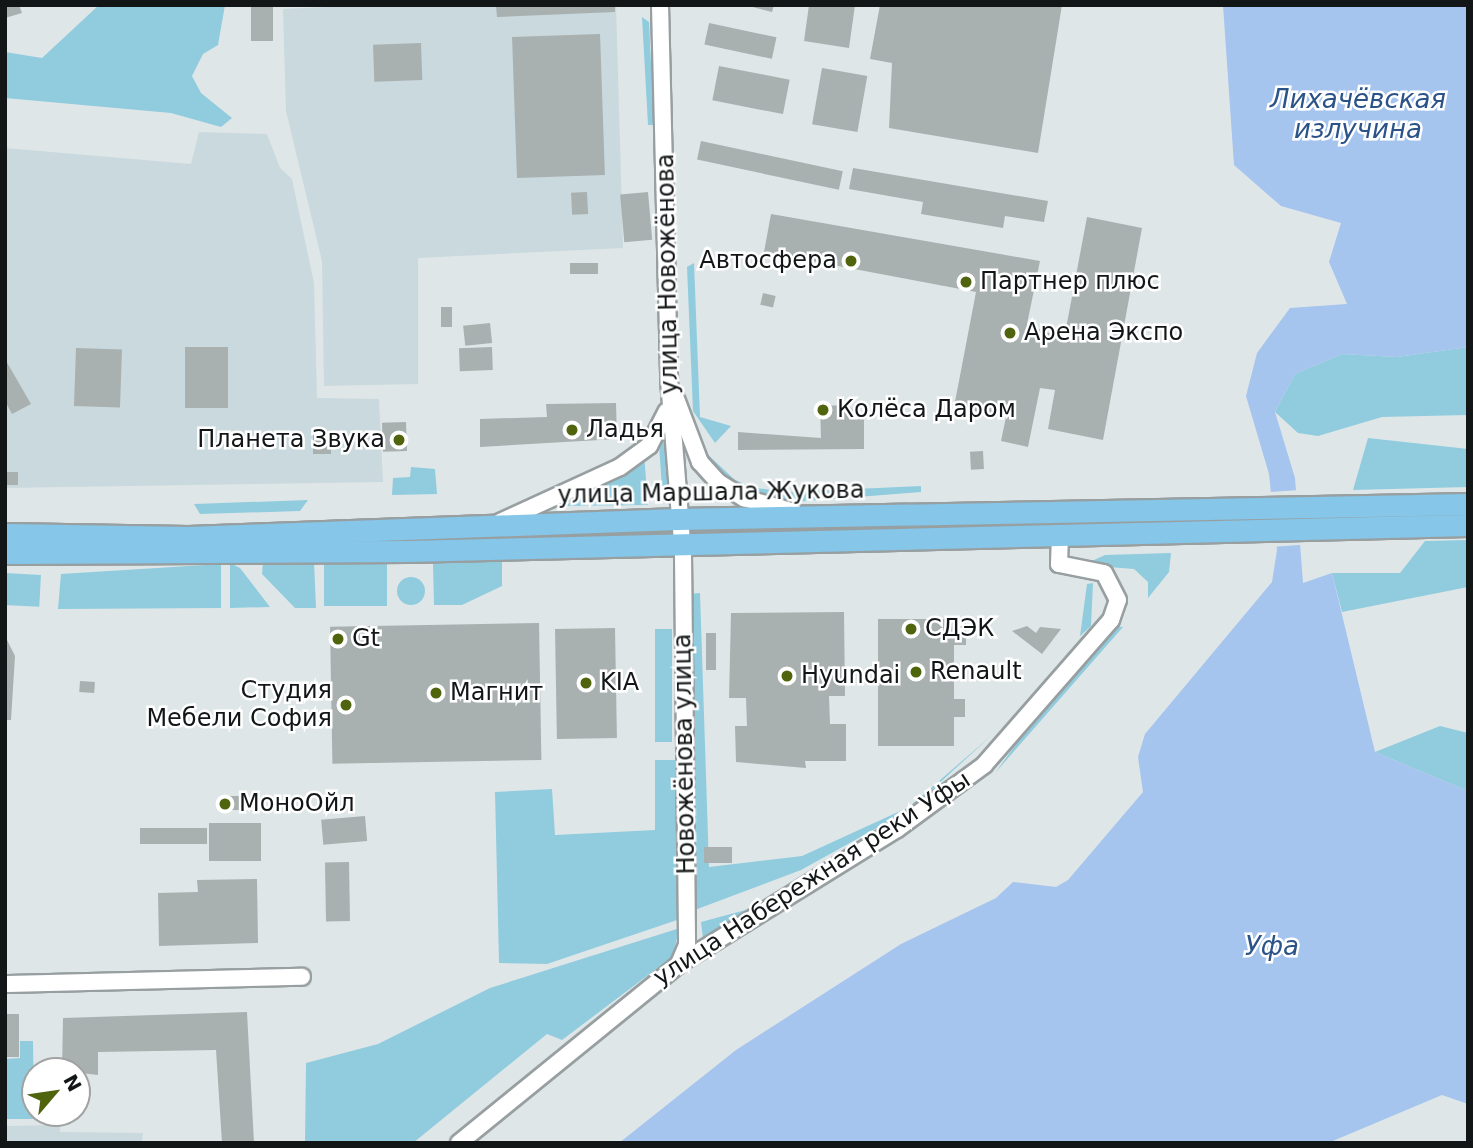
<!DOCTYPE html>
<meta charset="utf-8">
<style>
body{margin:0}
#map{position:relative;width:1473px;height:1148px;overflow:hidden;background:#dfe6e8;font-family:"DejaVu Sans",sans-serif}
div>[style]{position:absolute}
.built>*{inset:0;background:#c9d9dd}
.green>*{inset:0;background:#90ccde;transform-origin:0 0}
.round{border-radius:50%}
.water>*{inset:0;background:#a5c4ee}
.pier>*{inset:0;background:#dfe6e8;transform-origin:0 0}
.building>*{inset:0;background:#a9b0b0;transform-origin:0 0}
.roads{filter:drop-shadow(2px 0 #989fa1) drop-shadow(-2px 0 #989fa1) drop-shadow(0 2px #989fa1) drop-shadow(0 -2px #989fa1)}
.minor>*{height:16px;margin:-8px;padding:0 8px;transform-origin:8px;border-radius:8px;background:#fff}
.major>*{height:21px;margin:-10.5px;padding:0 10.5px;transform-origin:10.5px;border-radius:10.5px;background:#85c6e9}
.dots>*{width:19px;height:19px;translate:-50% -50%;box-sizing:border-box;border:4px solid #fff;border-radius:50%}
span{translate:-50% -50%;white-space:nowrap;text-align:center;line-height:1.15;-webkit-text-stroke:5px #fff;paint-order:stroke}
.poi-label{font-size:24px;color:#131617}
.right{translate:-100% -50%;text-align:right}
.left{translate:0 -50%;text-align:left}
.street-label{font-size:24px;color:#131617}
.water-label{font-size:26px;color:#2b5388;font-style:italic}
.frame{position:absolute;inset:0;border:7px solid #131617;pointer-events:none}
.north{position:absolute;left:21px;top:1057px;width:70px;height:70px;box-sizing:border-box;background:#fff;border:2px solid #a1a2a2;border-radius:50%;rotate:61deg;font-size:19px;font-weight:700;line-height:28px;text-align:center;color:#131617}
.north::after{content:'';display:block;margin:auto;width:24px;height:32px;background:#50640e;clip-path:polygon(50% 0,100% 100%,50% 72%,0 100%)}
</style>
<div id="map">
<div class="built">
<i style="clip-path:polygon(370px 5px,616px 5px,623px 248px,418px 258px,418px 384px,324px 386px,322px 261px,286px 111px,283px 9px)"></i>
<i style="clip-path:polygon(199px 132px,267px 134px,280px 168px,292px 179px,314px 283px,317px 398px,379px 399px,383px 482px,5px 488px,5px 148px,191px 164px)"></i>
<i style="clip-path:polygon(60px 1125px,60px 1132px,143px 1133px,142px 1143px,5px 1143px,5px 1126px)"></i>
</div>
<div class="green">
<i style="clip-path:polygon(99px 5px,225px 5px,218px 45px,203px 54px,192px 76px,201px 93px,232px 118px,221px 127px,171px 113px,5px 98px,5px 52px,42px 58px)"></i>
<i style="clip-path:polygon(642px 17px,649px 22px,654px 125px,648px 125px)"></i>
<i style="clip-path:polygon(694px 263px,700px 417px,731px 426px,715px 443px,693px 411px,687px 267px)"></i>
<i style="clip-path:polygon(1468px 347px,1468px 415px,1382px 417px,1318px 436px,1298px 433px,1275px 412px,1295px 374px,1342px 354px,1397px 357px)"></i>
<i style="clip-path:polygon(668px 437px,671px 495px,663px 502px,659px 445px)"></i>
<i style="clip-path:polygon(1368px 438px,1468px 449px,1468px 487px,1353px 490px)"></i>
<i style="clip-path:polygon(704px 451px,735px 480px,756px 488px,789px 492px,921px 486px,921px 492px,781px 503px,745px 495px,702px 458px)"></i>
<i style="clip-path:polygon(644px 453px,648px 505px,564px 506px,620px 473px)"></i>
<i style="clip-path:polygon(411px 467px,435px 469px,437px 494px,392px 495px,393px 478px,410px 477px)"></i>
<i style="clip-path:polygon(308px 500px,300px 511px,200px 514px,194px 504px)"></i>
<i style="clip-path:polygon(1468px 540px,1468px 587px,1342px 612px,1332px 573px,1400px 573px,1425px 541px)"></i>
<i style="clip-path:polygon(1171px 553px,1169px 572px,1148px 598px,1148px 582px,1134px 569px,1083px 565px,1105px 555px)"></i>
<i style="clip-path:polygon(502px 560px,502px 586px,462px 605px,434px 605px,433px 563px)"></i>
<i style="clip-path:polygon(263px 562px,314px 562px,316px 608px,295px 608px,262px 574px)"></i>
<i style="clip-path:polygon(230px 563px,240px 568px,270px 607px,230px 608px)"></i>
<i style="left:324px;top:563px;width:63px;height:43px"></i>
<i style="clip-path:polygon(221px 564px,221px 608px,58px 609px,61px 574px)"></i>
<i style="left:5px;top:573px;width:36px;height:32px;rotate:3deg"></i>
<i class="round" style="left:397px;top:577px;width:28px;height:28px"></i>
<i style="clip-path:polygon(1093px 583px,1091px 626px,1080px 636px,1087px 584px)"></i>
<i style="clip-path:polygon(700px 593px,709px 867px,802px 856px,909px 807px,992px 735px,911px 809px,801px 870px,692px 911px,688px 594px)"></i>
<i style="clip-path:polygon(1114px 626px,1123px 627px,995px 773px,1016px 744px)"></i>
<i style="left:655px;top:629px;width:17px;height:113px"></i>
<i style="clip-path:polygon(1440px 726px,1468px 733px,1468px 791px,1375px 752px)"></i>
<i style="clip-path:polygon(655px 760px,675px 760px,680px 919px,547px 964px,499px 963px,495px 792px,552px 789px,555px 835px,655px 830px)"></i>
<i style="clip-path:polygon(768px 904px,707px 941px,703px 939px,701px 922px)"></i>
<i style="clip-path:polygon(680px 928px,672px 957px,562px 1040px,547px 1034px,413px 1143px,305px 1143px,306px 1063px,378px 1044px,490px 988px)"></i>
<i style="clip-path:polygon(20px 1041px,33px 1041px,34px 1119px,5px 1119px,5px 1059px,20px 1058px)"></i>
</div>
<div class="water">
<i style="clip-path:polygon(1223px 5px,1468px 5px,1468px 347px,1397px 357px,1342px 354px,1295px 374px,1275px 412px,1295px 478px,1303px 583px,1332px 573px,1375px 752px,1468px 791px,1468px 1104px,1442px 1095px,1328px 1143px,619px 1143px,736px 1050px,901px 944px,996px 898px,1013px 882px,1056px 887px,1068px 880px,1143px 792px,1138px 757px,1145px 734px,1272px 582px,1277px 550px,1269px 474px,1246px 396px,1257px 353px,1290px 308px,1347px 304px,1329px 262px,1341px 223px,1281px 206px,1234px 165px)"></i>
</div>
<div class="pier">
<i style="left:1299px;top:490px;width:55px;height:32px;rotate:86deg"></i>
</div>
<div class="building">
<i style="clip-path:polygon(5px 5px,19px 5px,22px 13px,5px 18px)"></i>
<i style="left:251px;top:5px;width:22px;height:36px"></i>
<i style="clip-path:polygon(496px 5px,615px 5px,615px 12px,497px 17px)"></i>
<i style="clip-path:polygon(745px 5px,774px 5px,772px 12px)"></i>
<i style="clip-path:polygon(809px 5px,855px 5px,849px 48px,804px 41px)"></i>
<i style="clip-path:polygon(880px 5px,1062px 5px,1038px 153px,889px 128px,892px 63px,870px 59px)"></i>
<i style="left:709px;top:23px;width:69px;height:22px;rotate:12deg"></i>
<i style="left:600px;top:34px;width:141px;height:88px;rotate:88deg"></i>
<i style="left:421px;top:43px;width:37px;height:48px;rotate:88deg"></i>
<i style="left:719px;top:66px;width:72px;height:35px;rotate:11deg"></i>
<i style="left:822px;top:68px;width:46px;height:57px;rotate:10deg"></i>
<i style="left:701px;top:141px;width:145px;height:19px;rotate:12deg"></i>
<i style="clip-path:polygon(853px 168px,1048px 201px,1044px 222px,1005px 216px,1003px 228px,921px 214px,923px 202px,849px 189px)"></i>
<i style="left:587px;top:192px;width:22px;height:16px;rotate:87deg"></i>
<i style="left:648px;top:192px;width:48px;height:28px;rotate:85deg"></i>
<i style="clip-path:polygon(771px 214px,1040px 261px,1027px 324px,1064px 339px,1087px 217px,1142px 228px,1103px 440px,1048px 429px,1055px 390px,1040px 388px,1028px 447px,1001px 441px,1006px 417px,954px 407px,976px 292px,764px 252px)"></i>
<i style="left:598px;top:263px;width:11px;height:28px;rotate:90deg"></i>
<i style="left:763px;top:293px;width:13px;height:12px;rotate:13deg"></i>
<i style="left:441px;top:307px;width:11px;height:20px"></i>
<i style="left:490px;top:323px;width:20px;height:27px;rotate:84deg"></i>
<i style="left:185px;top:347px;width:43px;height:61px"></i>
<i style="left:492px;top:347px;width:23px;height:33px;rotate:88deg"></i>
<i style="left:76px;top:348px;width:46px;height:58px;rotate:2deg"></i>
<i style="clip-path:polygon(5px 359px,31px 404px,12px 414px,5px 401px)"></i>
<i style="clip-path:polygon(616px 403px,617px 439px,480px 447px,480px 419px,547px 417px,546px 404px)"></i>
<i style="clip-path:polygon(848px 405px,864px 420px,864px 449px,738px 450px,738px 432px,821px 438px,820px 406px)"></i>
<i style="left:406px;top:422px;width:29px;height:24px;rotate:88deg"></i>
<i style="left:313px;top:430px;width:18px;height:24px"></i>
<i style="left:983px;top:451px;width:18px;height:13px;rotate:87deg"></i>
<i style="left:5px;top:472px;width:13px;height:13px"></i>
<i style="clip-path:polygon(844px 612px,845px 696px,829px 696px,830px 724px,846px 724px,846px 761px,805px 761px,806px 768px,736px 762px,735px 726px,747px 726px,746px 698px,729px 698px,731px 613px)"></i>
<i style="clip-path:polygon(878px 619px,966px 619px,966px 645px,954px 645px,954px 699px,965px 699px,965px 717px,954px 717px,954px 746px,878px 746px)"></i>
<i style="left:539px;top:623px;width:137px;height:209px;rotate:89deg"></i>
<i style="clip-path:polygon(1027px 626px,1036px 633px,1040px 627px,1061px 629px,1042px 654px,1012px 631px)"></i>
<i style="left:615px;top:628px;width:110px;height:60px;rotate:89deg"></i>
<i style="left:706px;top:633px;width:10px;height:37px"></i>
<i style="clip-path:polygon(5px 636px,15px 656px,11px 720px,5px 720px)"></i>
<i style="left:80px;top:681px;width:15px;height:11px;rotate:4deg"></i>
<i style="left:220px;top:796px;width:21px;height:14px"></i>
<i style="left:365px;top:816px;width:25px;height:44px;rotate:85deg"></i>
<i style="left:209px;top:823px;width:52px;height:38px"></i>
<i style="left:207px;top:828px;width:16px;height:67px;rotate:90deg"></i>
<i style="left:704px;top:847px;width:28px;height:16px"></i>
<i style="left:349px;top:862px;width:59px;height:24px;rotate:89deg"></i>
<i style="clip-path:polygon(257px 879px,258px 943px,159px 946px,158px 893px,198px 892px,197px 880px)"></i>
<i style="clip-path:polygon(247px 1012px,254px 1143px,222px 1143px,216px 1050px,98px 1052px,98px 1075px,62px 1071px,63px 1018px)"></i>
<i style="left:5px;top:1014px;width:14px;height:43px"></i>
</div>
<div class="roads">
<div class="minor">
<i style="left:660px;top:5px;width:375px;rotate:88.6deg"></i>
<i style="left:669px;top:380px;width:176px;rotate:85.4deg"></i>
<i style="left:683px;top:555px;width:390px;rotate:89.4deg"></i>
<i style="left:687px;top:945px;width:21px;rotate:113deg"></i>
<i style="left:675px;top:396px;width:71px;rotate:69.3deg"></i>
<i style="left:700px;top:462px;width:27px;rotate:48deg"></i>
<i style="left:718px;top:482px;width:31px;rotate:32deg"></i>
<i style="left:744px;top:498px;width:52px;rotate:15.6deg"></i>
<i style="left:500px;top:522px;width:132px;rotate:-24.6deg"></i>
<i style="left:620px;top:467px;width:36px;rotate:-36deg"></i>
<i style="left:649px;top:446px;width:39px;rotate:-63deg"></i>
<i style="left:5px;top:984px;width:297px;rotate:-1.4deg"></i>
<i style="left:459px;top:1143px;width:284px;rotate:-39.1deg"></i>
<i style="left:679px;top:964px;width:256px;rotate:-31.8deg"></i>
<i style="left:897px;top:829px;width:108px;rotate:-36.3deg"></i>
<i style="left:984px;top:765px;width:193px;rotate:-48.8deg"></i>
<i style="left:1111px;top:620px;width:21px;rotate:-71deg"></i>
<i style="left:1118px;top:600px;width:30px;rotate:-117deg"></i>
<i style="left:1104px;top:573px;width:46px;rotate:-168.7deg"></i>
<i style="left:1059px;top:564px;width:28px;rotate:-88deg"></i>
</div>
<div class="major">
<i style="left:5px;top:534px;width:183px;rotate:0.9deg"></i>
<i style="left:188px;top:537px;width:489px;rotate:-2.1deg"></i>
<i style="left:677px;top:519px;width:791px;rotate:-1.09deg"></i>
<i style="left:5px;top:553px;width:403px;rotate:-0.3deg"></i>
<i style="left:408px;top:551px;width:1060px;rotate:-1.41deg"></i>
</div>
</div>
<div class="dots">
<i style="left:851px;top:261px;background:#50640e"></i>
<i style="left:966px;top:282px;background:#50640e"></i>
<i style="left:1010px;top:333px;background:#50640e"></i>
<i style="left:823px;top:410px;background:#50640e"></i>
<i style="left:572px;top:430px;background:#50640e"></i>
<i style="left:399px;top:440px;background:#50640e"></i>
<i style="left:911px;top:629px;background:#50640e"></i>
<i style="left:338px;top:639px;background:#50640e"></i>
<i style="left:916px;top:672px;background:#50640e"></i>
<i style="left:787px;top:676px;background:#50640e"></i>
<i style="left:586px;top:683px;background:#50640e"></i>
<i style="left:436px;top:693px;background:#50640e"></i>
<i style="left:346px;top:705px;background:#50640e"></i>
<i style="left:225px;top:804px;background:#50640e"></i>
</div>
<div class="poi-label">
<span class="right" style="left:837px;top:261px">Автосфера</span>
<span class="left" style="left:980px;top:282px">Партнер плюс</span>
<span class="left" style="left:1024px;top:333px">Арена Экспо</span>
<span class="left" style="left:837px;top:410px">Колёса Даром</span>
<span class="left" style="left:586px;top:430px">Ладья</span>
<span class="right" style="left:385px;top:440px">Планета Звука</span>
<span class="left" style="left:925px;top:629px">СДЭК</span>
<span class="left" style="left:352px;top:639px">Gt</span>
<span class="left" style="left:930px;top:672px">Renault</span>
<span class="left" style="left:801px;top:676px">Hyundai</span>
<span class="left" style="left:600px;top:683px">KIA</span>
<span class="right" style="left:332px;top:705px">Студия<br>Мебели София</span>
<span class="left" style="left:450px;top:693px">Магнит</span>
<span class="left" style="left:239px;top:804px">МоноОйл</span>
</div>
<div class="street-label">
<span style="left:668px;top:274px;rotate:-91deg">улица Новожёнова</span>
<span style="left:711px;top:493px;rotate:-1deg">улица Маршала Жукова</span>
<span style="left:685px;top:754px;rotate:-91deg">Новожёнова улица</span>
<span style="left:812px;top:879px;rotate:-33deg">улица Набережная реки Уфы</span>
</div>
<div class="water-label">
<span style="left:1358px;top:115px">Лихачёвская<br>излучина</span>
<span style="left:1272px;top:947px">Уфа</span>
</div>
<div class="frame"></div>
<div class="north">N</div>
</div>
